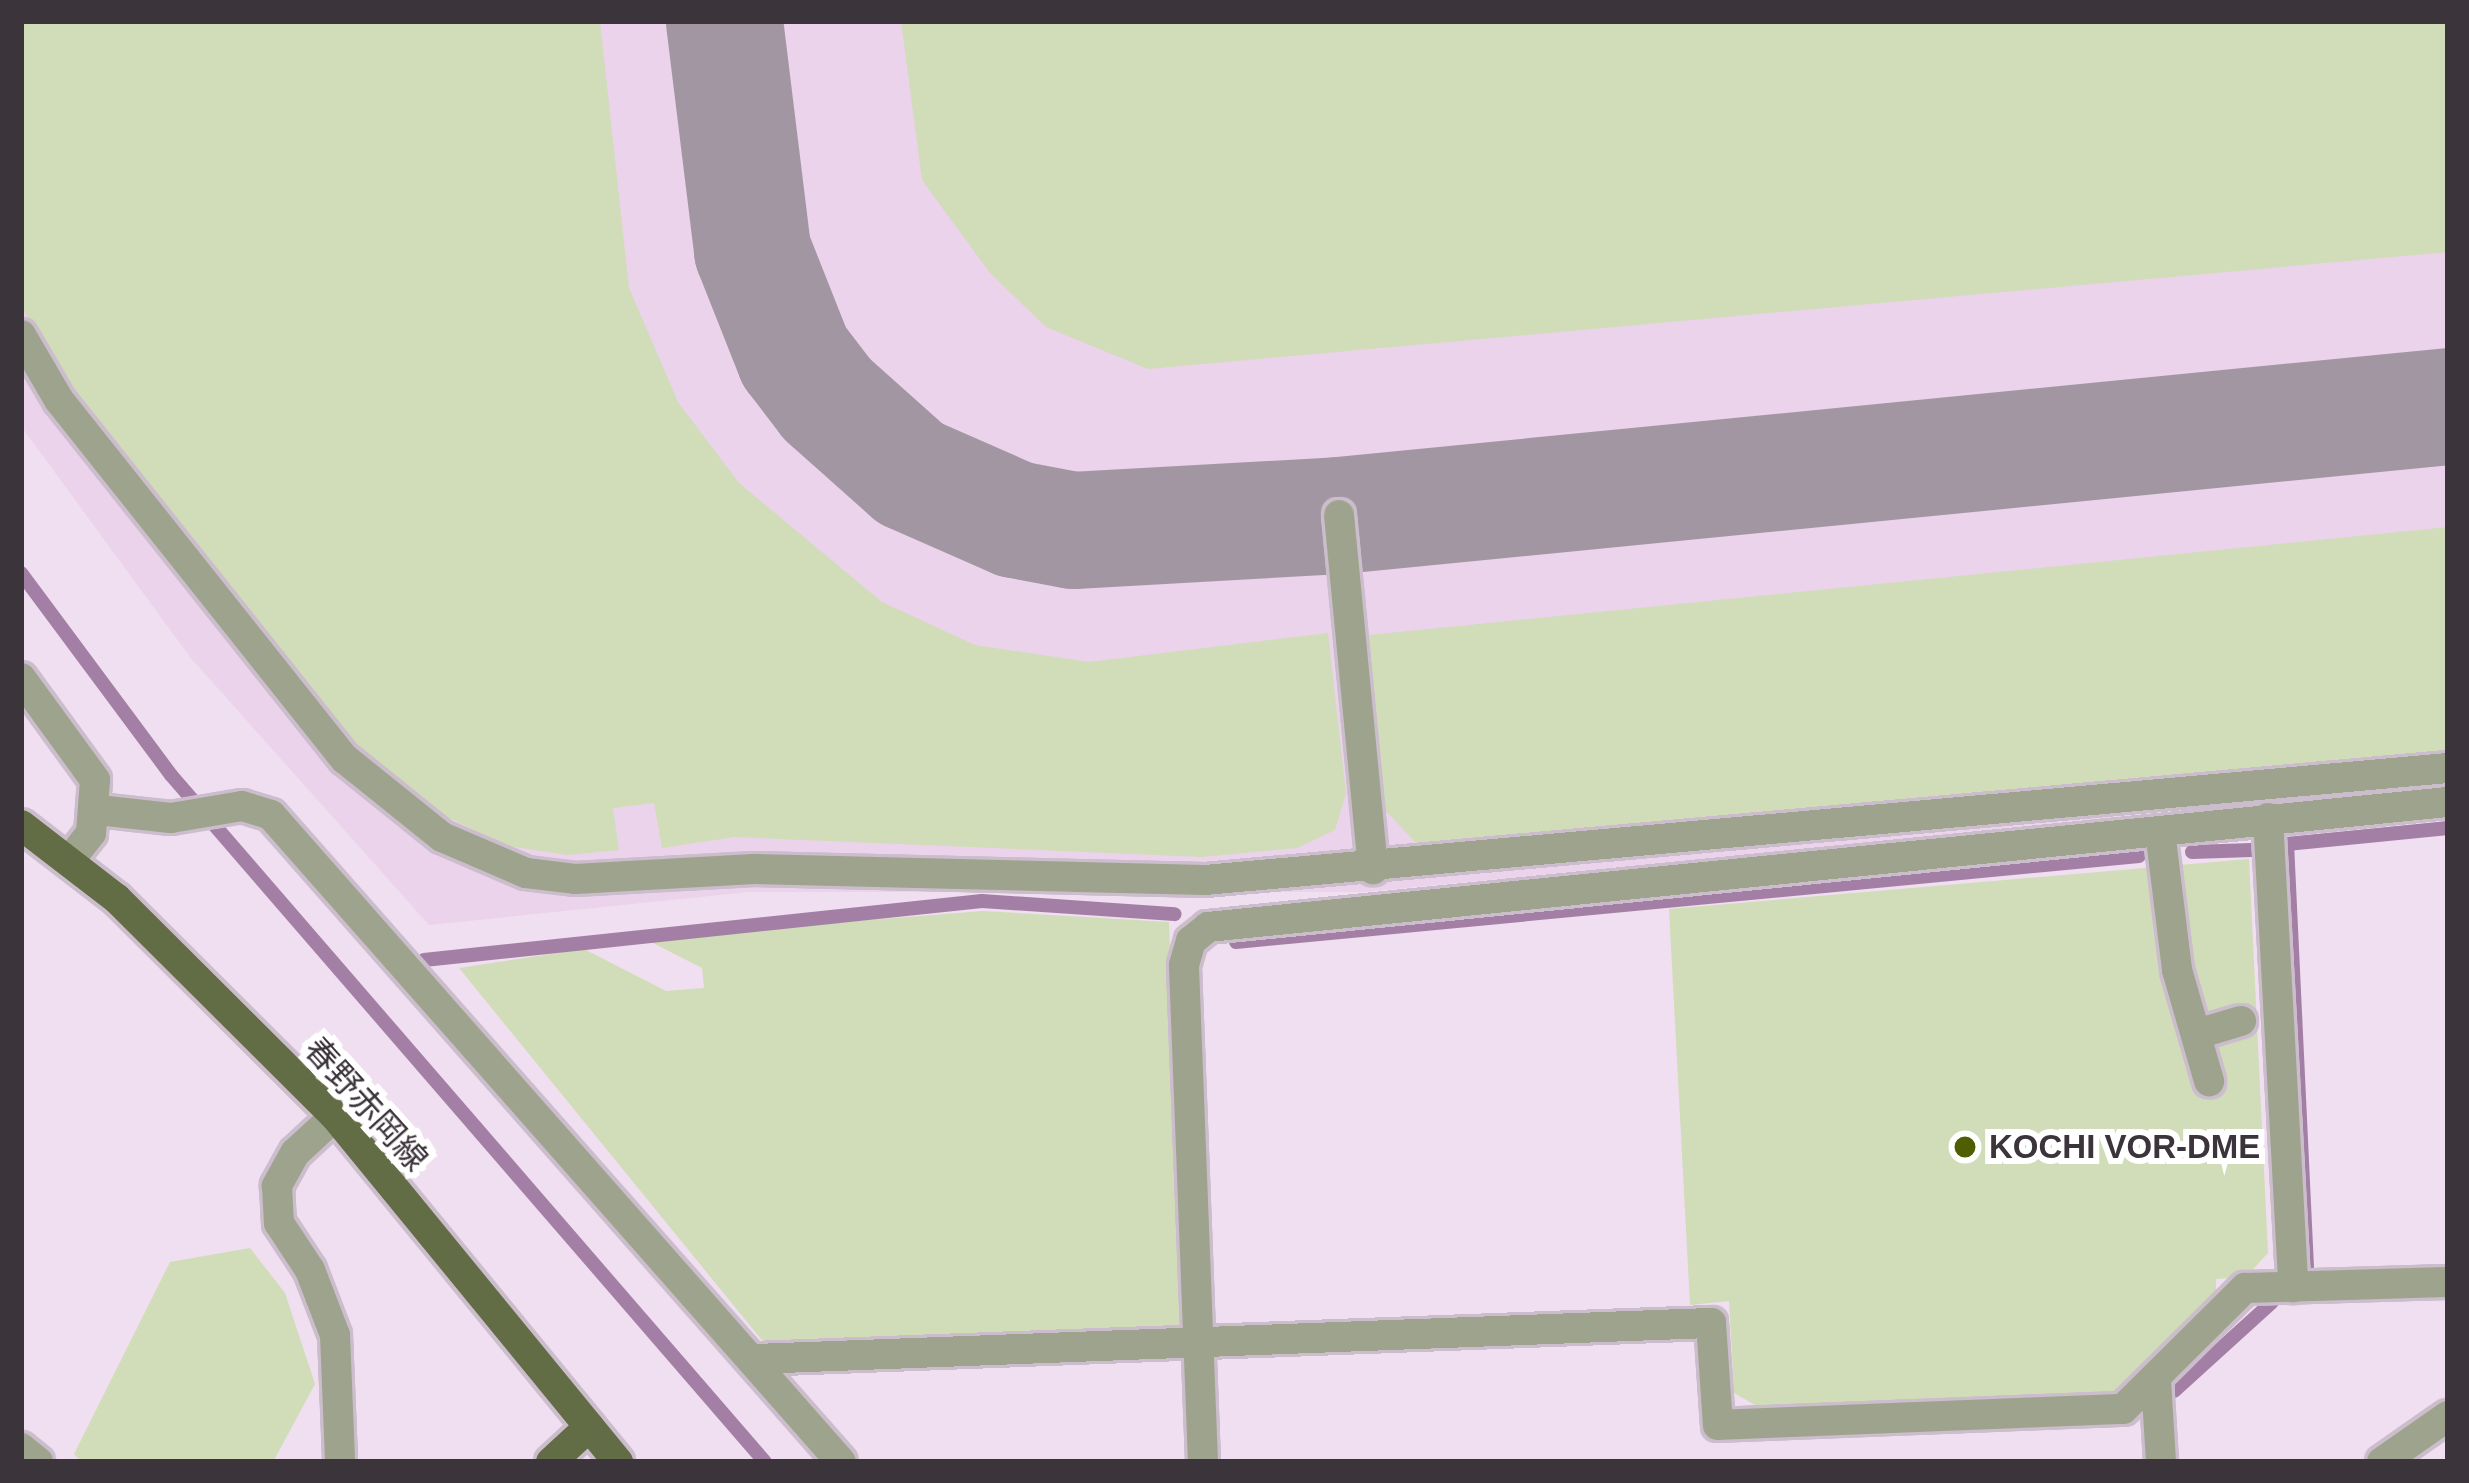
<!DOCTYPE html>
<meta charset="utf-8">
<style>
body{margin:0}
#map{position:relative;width:2469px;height:1483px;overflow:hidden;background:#f0dff0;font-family:Helvetica,"Noto Sans JP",sans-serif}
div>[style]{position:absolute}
.built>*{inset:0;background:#ead3eb}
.green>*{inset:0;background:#d1dcb8}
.stream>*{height:14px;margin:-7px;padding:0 7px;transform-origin:7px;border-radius:7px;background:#a47fa5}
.taxiway>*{height:117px;margin:-58.5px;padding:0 58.5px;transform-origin:58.5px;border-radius:58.5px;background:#a396a3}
.roads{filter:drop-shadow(3px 0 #ccbdcc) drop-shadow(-3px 0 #ccbdcc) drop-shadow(0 3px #ccbdcc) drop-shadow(0 -3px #ccbdcc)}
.minor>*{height:30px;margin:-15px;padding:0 15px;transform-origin:15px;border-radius:15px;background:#9da38d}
.major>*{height:30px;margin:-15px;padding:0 15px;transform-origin:15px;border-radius:15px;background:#626c45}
.dots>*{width:33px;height:33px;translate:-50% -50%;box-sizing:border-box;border:6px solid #fff;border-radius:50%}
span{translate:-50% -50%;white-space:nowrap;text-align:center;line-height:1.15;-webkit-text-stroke:12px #fff;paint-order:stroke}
.street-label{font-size:33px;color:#3b343b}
.poi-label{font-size:33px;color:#3b343b;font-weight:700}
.left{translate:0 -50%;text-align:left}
.frame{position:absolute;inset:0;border:24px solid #3b343b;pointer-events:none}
</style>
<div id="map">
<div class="built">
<i style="clip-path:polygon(21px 21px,2448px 21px,2448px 788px,1363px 892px,749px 892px,429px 925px,190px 657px,21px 426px)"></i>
</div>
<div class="green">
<i style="clip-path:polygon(21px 21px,600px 21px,629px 288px,678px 402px,739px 483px,882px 602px,975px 645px,1089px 662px,1328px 633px,1346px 793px,1335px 830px,1297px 848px,1202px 857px,735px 837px,662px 848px,654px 803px,613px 808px,619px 850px,567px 855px,509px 846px,427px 808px,308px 704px,72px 390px,22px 308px)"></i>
<i style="clip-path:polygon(901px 21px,2448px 21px,2448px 252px,1148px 369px,1046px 327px,990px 273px,922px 180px)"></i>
<i style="clip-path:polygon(2448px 527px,2448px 754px,1419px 846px,1384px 809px,1369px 635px)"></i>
<i style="clip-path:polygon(2249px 859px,2268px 1253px,2246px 1277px,2216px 1279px,2216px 1300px,2112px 1395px,1762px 1409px,1734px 1393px,1729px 1301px,1690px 1305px,1669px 909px)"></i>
<i style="clip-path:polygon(983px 911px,1169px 922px,1184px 1326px,765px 1344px,459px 968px,584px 949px,666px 991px,704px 988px,702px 968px,643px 938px)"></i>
<i style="clip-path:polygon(250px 1248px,285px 1293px,315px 1384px,273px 1462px,82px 1462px,74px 1454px,170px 1262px)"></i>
</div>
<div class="stream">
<i style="left:21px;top:573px;width:252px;rotate:53.4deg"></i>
<i style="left:171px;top:775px;width:908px;rotate:49.15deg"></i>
<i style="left:2192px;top:852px;width:60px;rotate:-1.9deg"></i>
<i style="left:1236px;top:942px;width:907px;rotate:-5.44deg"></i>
<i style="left:424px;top:960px;width:561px;rotate:-6.04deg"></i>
<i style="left:982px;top:901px;width:193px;rotate:3.9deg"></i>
<i style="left:2307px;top:1267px;width:423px;rotate:-92.7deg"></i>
<i style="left:2287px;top:844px;width:162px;rotate:-5.7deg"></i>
<i style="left:2174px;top:1391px;width:132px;rotate:-42.2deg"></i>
</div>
<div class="taxiway">
<i style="left:724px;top:21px;width:231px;rotate:83deg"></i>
<i style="left:752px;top:250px;width:114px;rotate:68.4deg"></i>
<i style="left:794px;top:356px;width:54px;rotate:52.5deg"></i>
<i style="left:827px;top:399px;width:111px;rotate:41.7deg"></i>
<i style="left:910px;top:473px;width:115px;rotate:23.7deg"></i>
<i style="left:1015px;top:519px;width:59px;rotate:10.7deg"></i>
<i style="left:1073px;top:530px;width:266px;rotate:-3.2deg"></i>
<i style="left:1339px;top:515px;width:1114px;rotate:-5.61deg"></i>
</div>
<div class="roads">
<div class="minor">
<i style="left:21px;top:335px;width:75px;rotate:59.7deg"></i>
<i style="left:59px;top:400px;width:459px;rotate:51.5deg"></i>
<i style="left:345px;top:759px;width:124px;rotate:38.8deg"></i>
<i style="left:442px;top:837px;width:91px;rotate:23.2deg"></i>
<i style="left:526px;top:873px;width:49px;rotate:7deg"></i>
<i style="left:575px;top:879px;width:179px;rotate:-3.2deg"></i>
<i style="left:754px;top:869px;width:451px;rotate:1.4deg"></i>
<i style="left:1205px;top:880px;width:1248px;rotate:-5.15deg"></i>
<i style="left:1339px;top:515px;width:356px;rotate:84.5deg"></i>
<i style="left:21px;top:678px;width:126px;rotate:54deg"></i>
<i style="left:95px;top:780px;width:53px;rotate:94.3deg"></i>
<i style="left:91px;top:833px;width:36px;rotate:128deg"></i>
<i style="left:98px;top:810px;width:73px;rotate:6.3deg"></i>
<i style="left:171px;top:818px;width:72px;rotate:-9.6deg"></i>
<i style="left:242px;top:806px;width:30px;rotate:17deg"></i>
<i style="left:271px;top:815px;width:862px;rotate:48.62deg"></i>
<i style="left:2268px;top:818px;width:470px;rotate:86.9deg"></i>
<i style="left:2160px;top:831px;width:140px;rotate:83deg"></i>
<i style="left:2177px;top:970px;width:116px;rotate:73.9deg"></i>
<i style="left:2197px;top:1034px;width:46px;rotate:-16.5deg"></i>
<i style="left:335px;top:1116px;width:54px;rotate:137.2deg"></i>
<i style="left:295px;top:1153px;width:38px;rotate:119deg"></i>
<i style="left:277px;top:1186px;width:37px;rotate:87deg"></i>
<i style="left:279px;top:1223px;width:56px;rotate:56.6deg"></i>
<i style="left:310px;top:1270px;width:70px;rotate:69deg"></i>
<i style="left:335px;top:1335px;width:127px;rotate:87.7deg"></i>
<i style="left:755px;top:1359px;width:957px;rotate:-2.16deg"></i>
<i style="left:1711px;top:1323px;width:102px;rotate:86.1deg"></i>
<i style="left:1718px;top:1425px;width:405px;rotate:-2.3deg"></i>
<i style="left:2123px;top:1409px;width:172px;rotate:-44.8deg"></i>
<i style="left:2245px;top:1288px;width:203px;rotate:-1.7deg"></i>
<i style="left:2156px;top:1380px;width:82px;rotate:86.5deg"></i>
<i style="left:21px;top:1448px;width:22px;rotate:39deg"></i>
<i style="left:1203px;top:1462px;width:497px;rotate:-92.2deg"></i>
<i style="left:1184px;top:965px;width:25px;rotate:-74deg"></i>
<i style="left:1191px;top:941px;width:22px;rotate:-39deg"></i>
<i style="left:1208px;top:927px;width:1246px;rotate:-5.76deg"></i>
<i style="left:2382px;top:1462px;width:80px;rotate:-34.9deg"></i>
</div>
<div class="major">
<i style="left:21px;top:825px;width:121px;rotate:37.6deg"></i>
<i style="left:117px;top:899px;width:308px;rotate:44.9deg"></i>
<i style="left:335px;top:1116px;width:447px;rotate:50.7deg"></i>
<i style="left:551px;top:1462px;width:52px;rotate:-42.6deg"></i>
</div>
</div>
<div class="dots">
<i style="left:1965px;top:1147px;background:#4e5e00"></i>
</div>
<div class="street-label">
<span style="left:366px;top:1104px;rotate:48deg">春野赤岡線</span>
</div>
<div class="poi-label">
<span class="left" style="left:1989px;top:1147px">KOCHI VOR-DME</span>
</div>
<div class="frame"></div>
</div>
